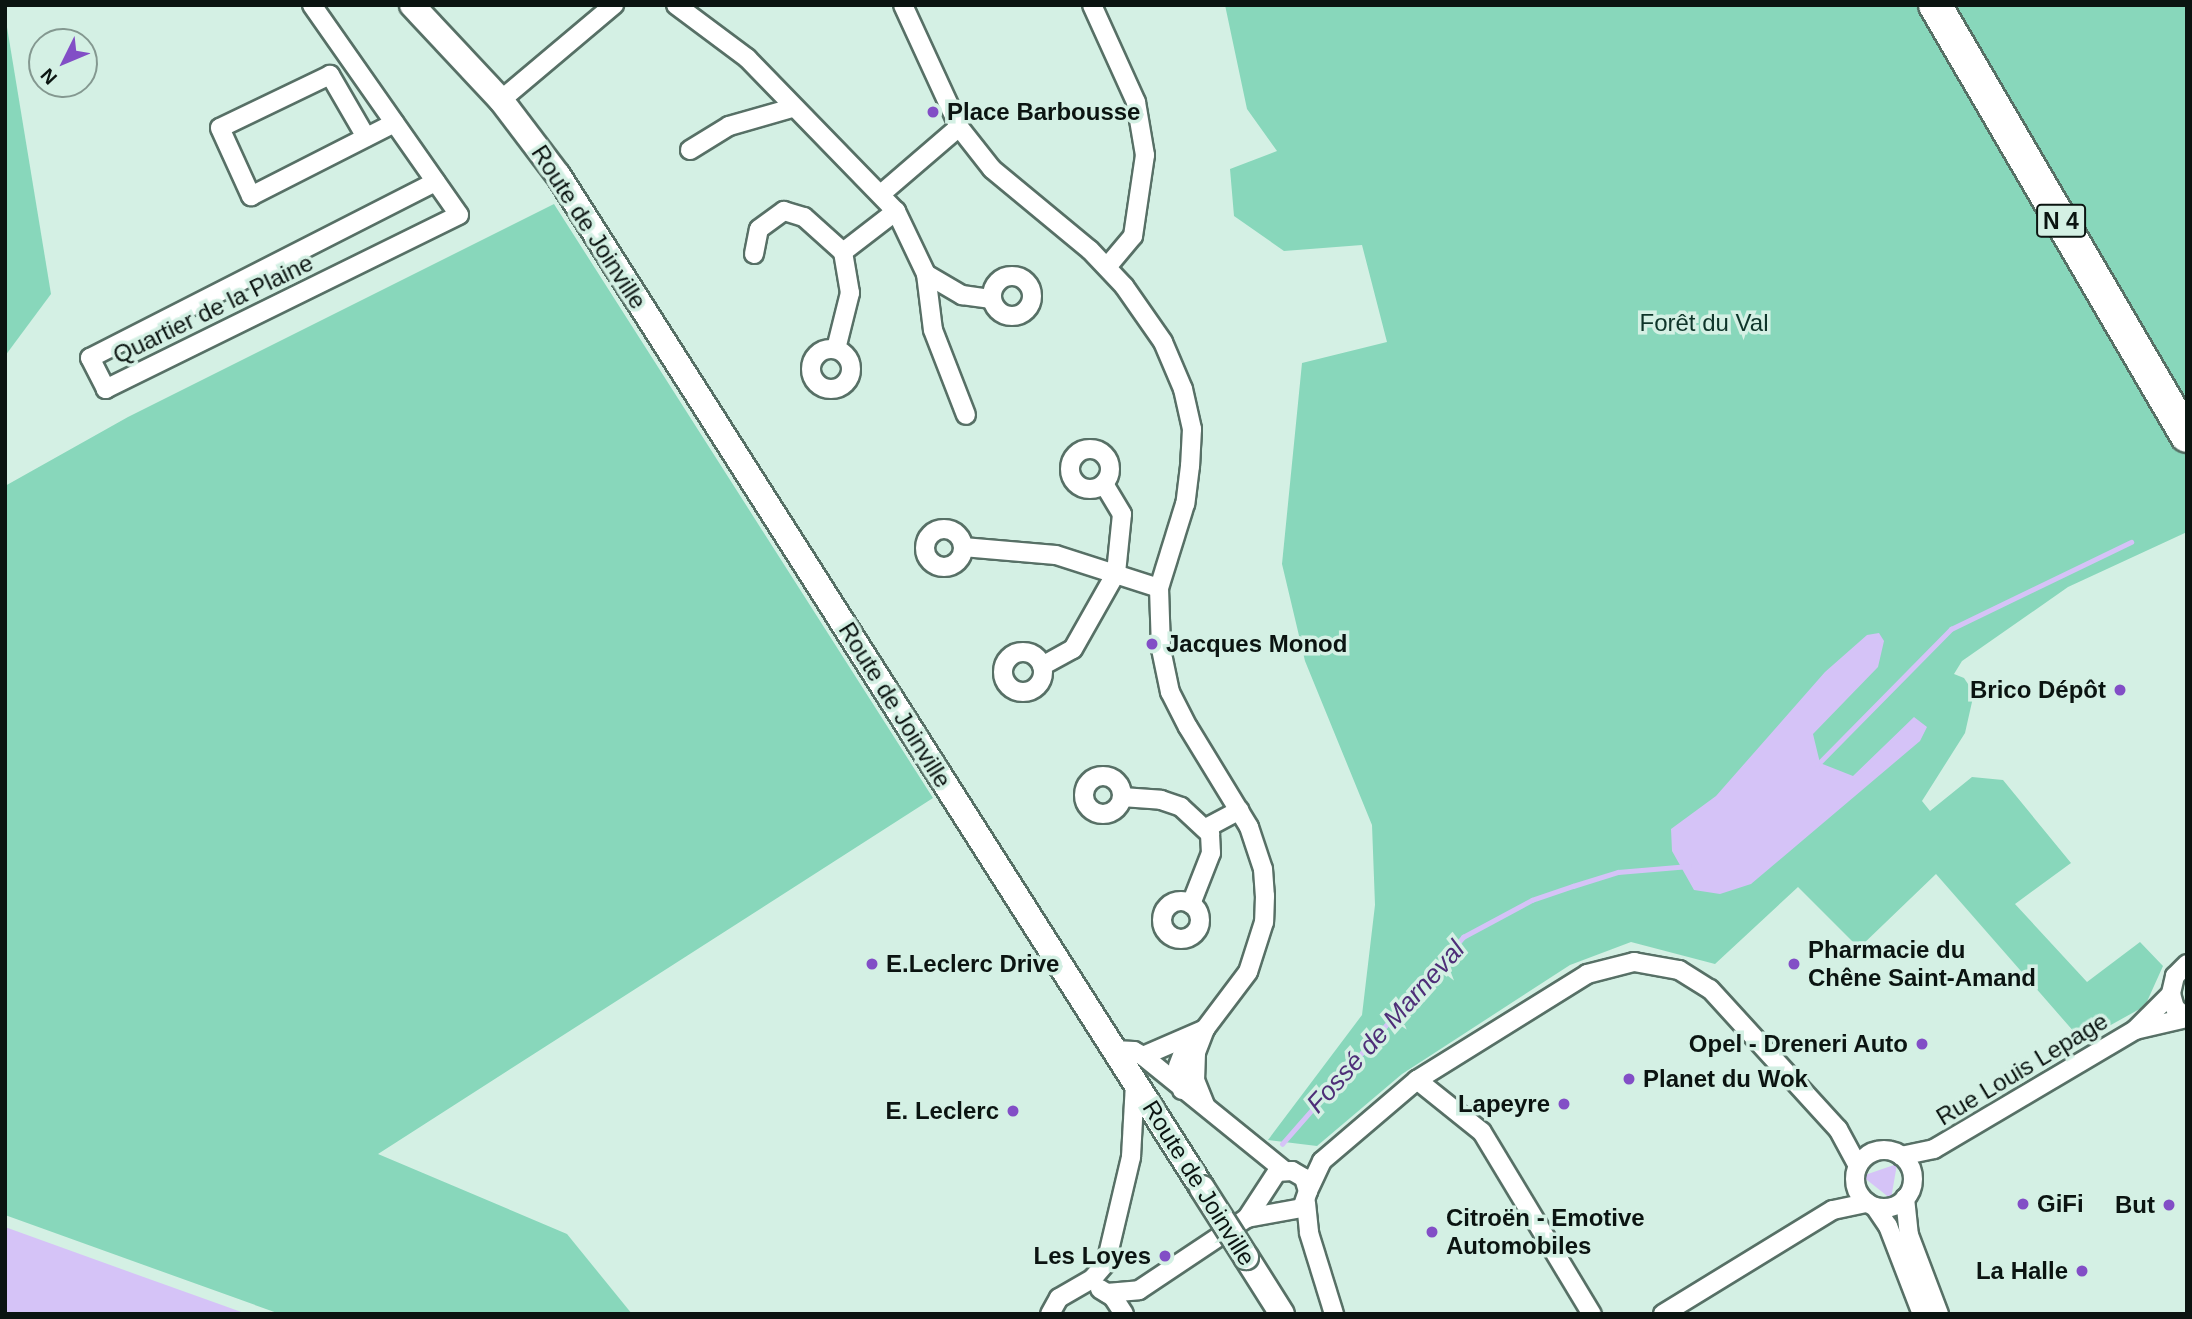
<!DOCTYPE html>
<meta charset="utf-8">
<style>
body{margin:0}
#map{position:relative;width:2192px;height:1319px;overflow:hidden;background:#d4f0e4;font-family:Arial,sans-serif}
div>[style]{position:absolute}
.green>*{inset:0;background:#88d7bb}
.water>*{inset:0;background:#d5c3f7}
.stream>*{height:4.5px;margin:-2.25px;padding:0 2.25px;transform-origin:2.25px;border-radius:2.25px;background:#d5c3f7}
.roads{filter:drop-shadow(2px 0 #577066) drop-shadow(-2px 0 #577066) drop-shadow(0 2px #577066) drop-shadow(0 -2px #577066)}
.street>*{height:18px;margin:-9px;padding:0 9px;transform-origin:9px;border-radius:9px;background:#fff}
.street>.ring{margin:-9px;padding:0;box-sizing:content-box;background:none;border:18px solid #fff;border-radius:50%}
.secondary>*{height:24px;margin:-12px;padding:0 12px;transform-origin:12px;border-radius:12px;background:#fff}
.highway>*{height:32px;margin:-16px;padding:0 16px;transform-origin:16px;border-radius:16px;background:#fff}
.bridges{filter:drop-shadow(2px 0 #577066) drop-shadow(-2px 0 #577066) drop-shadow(0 2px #577066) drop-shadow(0 -2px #577066)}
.secondary-bridge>*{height:24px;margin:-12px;padding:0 12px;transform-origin:12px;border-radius:12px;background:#fff}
.dots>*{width:19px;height:19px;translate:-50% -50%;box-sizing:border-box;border:4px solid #d4f0e4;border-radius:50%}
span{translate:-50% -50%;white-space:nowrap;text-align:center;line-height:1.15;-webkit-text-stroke:7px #d4f0e4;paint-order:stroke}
.shield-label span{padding:2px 5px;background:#d4f0e4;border:2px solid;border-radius:5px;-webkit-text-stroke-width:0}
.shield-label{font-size:23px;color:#0b1411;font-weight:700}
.poi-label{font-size:24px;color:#0b1411;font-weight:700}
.left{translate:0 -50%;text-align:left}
.right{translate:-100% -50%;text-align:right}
.street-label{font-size:24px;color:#0b1411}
.park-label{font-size:24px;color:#0e3429}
.water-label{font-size:26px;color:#4e2e78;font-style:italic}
.frame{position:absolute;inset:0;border:7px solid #0b1411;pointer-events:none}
.north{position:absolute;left:28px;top:28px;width:70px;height:70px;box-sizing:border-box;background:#d4f0e4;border:2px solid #849890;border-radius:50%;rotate:227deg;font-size:19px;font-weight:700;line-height:28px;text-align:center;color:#0b1411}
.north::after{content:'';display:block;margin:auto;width:24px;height:32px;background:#824ec6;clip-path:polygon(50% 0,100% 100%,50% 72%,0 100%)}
</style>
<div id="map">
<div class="green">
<i style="clip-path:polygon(1225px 5px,2187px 5px,2187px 532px,2068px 587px,1962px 661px,1954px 674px,1964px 678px,1974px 693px,1965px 733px,1922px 801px,1930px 811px,1972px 777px,2003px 780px,2071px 863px,2015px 904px,2087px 982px,2140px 942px,2163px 966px,2145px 1006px,2082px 1041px,1936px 874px,1859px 948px,1798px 887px,1715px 964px,1631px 942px,1570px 965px,1402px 1074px,1317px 1146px,1268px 1140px,1362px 1015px,1375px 905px,1372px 825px,1305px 661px,1282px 564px,1302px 363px,1387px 342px,1362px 245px,1284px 251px,1234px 216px,1230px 169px,1277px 151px,1247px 109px)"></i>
<i style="clip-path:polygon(5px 15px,51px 294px,5px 356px)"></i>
<i style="clip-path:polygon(554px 204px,933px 798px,378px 1154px,567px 1234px,632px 1314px,280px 1314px,5px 1215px,5px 486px,128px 417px)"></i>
</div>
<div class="water">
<i style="clip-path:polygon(1879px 633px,1884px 641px,1878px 667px,1813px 734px,1820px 763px,1853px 776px,1914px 717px,1927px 727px,1920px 741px,1751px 884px,1720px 894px,1694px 890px,1672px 851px,1671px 829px,1716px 796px,1825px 672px,1867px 635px)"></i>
<i style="clip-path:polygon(1897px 1164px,1891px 1199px,1862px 1176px)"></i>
<i style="clip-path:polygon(5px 1227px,138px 1275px,247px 1314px,5px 1314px)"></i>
</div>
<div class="stream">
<i style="left:1817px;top:765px;width:191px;rotate:-45.4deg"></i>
<i style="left:1951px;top:629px;width:200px;rotate:-25.8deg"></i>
<i style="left:1282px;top:1144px;width:275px;rotate:-48.8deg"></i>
<i style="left:1463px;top:937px;width:78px;rotate:-28.2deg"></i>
<i style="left:1532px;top:900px;width:43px;rotate:-18.9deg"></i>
<i style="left:1573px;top:886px;width:47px;rotate:-17.3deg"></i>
<i style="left:1618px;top:872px;width:71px;rotate:-4.8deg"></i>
</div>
<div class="roads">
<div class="street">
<i style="left:312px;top:5px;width:256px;rotate:55deg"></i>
<i style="left:459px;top:215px;width:394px;rotate:153.8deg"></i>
<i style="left:106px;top:389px;width:35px;rotate:-117deg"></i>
<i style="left:90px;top:358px;width:388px;rotate:-27deg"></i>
<i style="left:676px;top:5px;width:89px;rotate:36.7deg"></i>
<i style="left:747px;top:58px;width:214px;rotate:45.8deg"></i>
<i style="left:896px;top:211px;width:70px;rotate:64.5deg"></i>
<i style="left:926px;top:274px;width:56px;rotate:82.9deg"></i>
<i style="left:933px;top:330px;width:91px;rotate:68.8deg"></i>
<i style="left:903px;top:5px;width:134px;rotate:65.3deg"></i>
<i style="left:959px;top:127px;width:53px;rotate:51.8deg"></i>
<i style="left:992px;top:169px;width:127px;rotate:39.6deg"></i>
<i style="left:1090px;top:250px;width:50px;rotate:46.6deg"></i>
<i style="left:1124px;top:286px;width:68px;rotate:55.1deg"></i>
<i style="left:1163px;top:342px;width:51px;rotate:66.9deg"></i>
<i style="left:1183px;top:389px;width:41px;rotate:77.3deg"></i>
<i style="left:1192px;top:429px;width:37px;rotate:93deg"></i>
<i style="left:1190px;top:466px;width:38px;rotate:97deg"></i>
<i style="left:1185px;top:504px;width:88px;rotate:107.2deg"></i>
<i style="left:1159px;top:588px;width:61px;rotate:88.1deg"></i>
<i style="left:1161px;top:649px;width:44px;rotate:78.2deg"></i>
<i style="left:1170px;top:692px;width:39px;rotate:63deg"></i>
<i style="left:1188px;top:727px;width:117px;rotate:58.6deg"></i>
<i style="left:1249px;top:827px;width:44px;rotate:71.6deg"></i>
<i style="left:1263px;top:869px;width:27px;rotate:86deg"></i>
<i style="left:1265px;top:896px;width:26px;rotate:92deg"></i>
<i style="left:1264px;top:922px;width:52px;rotate:107.7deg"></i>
<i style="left:1248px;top:972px;width:71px;rotate:127deg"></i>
<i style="left:1205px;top:1029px;width:26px;rotate:111deg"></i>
<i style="left:1196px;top:1053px;width:27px;rotate:92deg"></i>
<i style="left:1195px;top:1080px;width:27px;rotate:68deg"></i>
<i style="left:1092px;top:5px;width:107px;rotate:65.6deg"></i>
<i style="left:1136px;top:102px;width:54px;rotate:80.4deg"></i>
<i style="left:1145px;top:155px;width:82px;rotate:98.4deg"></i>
<i style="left:1133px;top:236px;width:40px;rotate:130deg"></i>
<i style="left:501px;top:100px;width:148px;rotate:-40.1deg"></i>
<i style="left:366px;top:137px;width:72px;rotate:-120.1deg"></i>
<i style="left:330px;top:75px;width:122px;rotate:154.3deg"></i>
<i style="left:220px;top:128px;width:75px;rotate:65.5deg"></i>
<i style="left:251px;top:196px;width:161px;rotate:-27deg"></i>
<i style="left:690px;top:150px;width:46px;rotate:-31.6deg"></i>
<i style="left:729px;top:126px;width:66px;rotate:-15.9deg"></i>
<i style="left:881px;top:194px;width:103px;rotate:-40.7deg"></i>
<i style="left:754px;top:254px;width:25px;rotate:-79deg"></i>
<i style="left:759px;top:229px;width:31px;rotate:-36deg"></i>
<i style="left:784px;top:211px;width:21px;rotate:17deg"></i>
<i style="left:804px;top:217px;width:52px;rotate:41.9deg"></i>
<i style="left:843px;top:252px;width:67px;rotate:-37.7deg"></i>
<i style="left:926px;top:274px;width:42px;rotate:30.3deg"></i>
<i style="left:962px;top:295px;width:30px;rotate:8deg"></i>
<i class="ring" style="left:992px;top:276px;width:22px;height:22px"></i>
<i class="ring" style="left:811px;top:349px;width:22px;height:22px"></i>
<i style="left:836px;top:349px;width:58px;rotate:-76deg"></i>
<i style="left:850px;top:293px;width:42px;rotate:-99.7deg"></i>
<i class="ring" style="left:1070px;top:449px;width:22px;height:22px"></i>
<i class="ring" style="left:925px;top:529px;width:20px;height:20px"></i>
<i style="left:963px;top:547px;width:93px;rotate:4.9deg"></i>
<i style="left:1056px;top:555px;width:108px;rotate:17.8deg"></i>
<i class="ring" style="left:1003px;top:652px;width:22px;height:22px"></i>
<i style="left:1042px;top:666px;width:35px;rotate:-29deg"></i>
<i style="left:1073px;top:649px;width:87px;rotate:-60.5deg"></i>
<i style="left:1116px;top:573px;width:59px;rotate:-84.2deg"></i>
<i style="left:1122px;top:514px;width:35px;rotate:-121deg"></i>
<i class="ring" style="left:1084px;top:776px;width:20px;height:20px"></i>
<i style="left:1122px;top:797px;width:39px;rotate:4deg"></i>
<i style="left:1161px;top:800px;width:21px;rotate:19deg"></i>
<i style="left:1181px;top:807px;width:40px;rotate:43deg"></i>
<i style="left:1210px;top:834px;width:19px;rotate:87deg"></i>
<i style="left:1211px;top:853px;width:55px;rotate:111.4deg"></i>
<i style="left:1206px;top:828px;width:38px;rotate:-28deg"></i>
<i class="ring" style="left:1162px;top:901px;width:20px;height:20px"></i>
<i style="left:2187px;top:964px;width:17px;rotate:135deg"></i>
<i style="left:2175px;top:976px;width:18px;rotate:103deg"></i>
<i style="left:2171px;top:994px;width:15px;rotate:74deg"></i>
<i style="left:2175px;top:1008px;width:16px;rotate:40deg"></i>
<i style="left:2135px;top:1030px;width:52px;rotate:-13.2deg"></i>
<i style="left:1114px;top:1050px;width:20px;rotate:3deg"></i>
<i style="left:1134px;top:1051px;width:10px;rotate:29deg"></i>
<i style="left:1143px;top:1056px;width:181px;rotate:39deg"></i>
<i style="left:1143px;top:1056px;width:68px;rotate:-23.5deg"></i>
<i style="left:1417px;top:1080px;width:83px;rotate:38.7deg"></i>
<i style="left:1482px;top:1132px;width:213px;rotate:58.9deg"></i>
<i style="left:1182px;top:1090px;width:24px;rotate:-99deg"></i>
<i style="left:1178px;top:1066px;width:31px;rotate:-69deg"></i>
<i class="ring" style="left:1855px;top:1150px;width:40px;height:40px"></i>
<i style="left:1901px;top:1156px;width:34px;rotate:-12deg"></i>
<i style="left:1934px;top:1149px;width:234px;rotate:-30.6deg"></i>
<i style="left:2135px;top:1030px;width:51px;rotate:-45deg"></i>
<i style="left:1308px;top:1191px;width:33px;rotate:-65deg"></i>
<i style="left:1322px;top:1161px;width:125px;rotate:-40.5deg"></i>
<i style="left:1417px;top:1080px;width:200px;rotate:-31.9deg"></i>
<i style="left:1587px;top:974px;width:49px;rotate:-14.3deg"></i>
<i style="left:1634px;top:962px;width:46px;rotate:10.1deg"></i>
<i style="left:1679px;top:970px;width:36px;rotate:32deg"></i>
<i style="left:1710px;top:989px;width:190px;rotate:47.6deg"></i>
<i style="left:1838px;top:1129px;width:42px;rotate:61.6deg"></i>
<i style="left:1905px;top:1198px;width:37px;rotate:84deg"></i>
<i style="left:1909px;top:1235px;width:85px;rotate:69.2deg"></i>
<i style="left:1306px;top:1203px;width:30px;rotate:84deg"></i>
<i style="left:1309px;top:1233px;width:85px;rotate:72.8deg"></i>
<i style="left:1875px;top:1207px;width:23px;rotate:56deg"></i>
<i style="left:1888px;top:1226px;width:94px;rotate:68.9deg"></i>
<i style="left:1100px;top:1289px;width:15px;rotate:32deg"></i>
<i style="left:1113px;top:1297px;width:20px;rotate:57deg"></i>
<i style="left:1107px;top:1293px;width:32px;rotate:-5deg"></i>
<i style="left:1139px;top:1290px;width:130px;rotate:-33.7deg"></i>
<i style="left:1247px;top:1218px;width:55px;rotate:-56.9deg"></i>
<i style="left:1277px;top:1172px;width:15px;rotate:-4deg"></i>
<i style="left:1292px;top:1171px;width:14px;rotate:30deg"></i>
<i style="left:1304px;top:1178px;width:14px;rotate:73deg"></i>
<i style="left:1308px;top:1191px;width:18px;rotate:109deg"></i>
<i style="left:1302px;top:1208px;width:56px;rotate:169.7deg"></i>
<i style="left:1050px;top:1314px;width:18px;rotate:-61deg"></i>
<i style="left:1059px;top:1298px;width:39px;rotate:-30deg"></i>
<i style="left:1093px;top:1278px;width:20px;rotate:-49deg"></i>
<i style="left:1106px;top:1263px;width:109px;rotate:-76.7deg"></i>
<i style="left:1131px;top:1157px;width:74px;rotate:-86.9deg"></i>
<i style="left:1663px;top:1314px;width:199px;rotate:-31.5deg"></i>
<i style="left:1833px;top:1210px;width:35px;rotate:-12deg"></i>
</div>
<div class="secondary">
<i style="left:412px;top:5px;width:130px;rotate:46.9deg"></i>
<i style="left:501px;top:100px;width:94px;rotate:52.8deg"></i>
<i style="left:558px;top:175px;width:1200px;rotate:57.55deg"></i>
<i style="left:1246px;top:1257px;width:67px;rotate:57.7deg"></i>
</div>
<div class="highway">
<i style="left:1935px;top:5px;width:499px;rotate:59.7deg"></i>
</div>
</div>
<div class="bridges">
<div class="secondary-bridge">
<i style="left:1202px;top:1188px;width:82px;rotate:57.5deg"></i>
</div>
</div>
<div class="dots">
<i style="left:933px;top:112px;background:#824ec6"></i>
<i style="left:1152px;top:644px;background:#824ec6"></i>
<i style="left:2120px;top:690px;background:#824ec6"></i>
<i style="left:872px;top:964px;background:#824ec6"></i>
<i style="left:1794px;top:964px;background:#824ec6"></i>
<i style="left:1922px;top:1044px;background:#824ec6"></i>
<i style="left:1629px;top:1079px;background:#824ec6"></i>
<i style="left:1564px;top:1104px;background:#824ec6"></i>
<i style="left:1013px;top:1111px;background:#824ec6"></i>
<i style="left:2023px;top:1204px;background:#824ec6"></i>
<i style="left:2169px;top:1205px;background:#824ec6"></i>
<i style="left:1432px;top:1232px;background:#824ec6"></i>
<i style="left:1165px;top:1256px;background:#824ec6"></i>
<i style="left:2082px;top:1271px;background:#824ec6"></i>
</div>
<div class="shield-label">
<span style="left:2061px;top:221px">N 4</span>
</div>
<div class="poi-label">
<span class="left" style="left:947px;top:112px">Place Barbousse</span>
<span class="left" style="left:1166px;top:644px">Jacques Monod</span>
<span class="right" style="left:2106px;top:690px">Brico Dépôt</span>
<span class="left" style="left:1808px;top:964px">Pharmacie du<br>Chêne Saint-Amand</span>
<span class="left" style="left:886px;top:964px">E.Leclerc Drive</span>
<span class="right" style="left:1908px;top:1044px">Opel - Dreneri Auto</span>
<span class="left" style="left:1643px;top:1079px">Planet du Wok</span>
<span class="right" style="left:1550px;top:1104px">Lapeyre</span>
<span class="right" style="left:999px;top:1111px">E. Leclerc</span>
<span class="left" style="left:2037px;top:1204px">GiFi</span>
<span class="right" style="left:2155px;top:1205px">But</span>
<span class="left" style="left:1446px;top:1232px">Citroën - Emotive<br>Automobiles</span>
<span class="right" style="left:1151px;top:1256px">Les Loyes</span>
<span class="right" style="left:2068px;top:1271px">La Halle</span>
</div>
<div class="street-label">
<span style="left:589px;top:227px;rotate:57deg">Route de Joinville</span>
<span style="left:213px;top:309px;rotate:-26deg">Quartier de la Plaine</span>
<span style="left:895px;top:705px;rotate:58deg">Route de Joinville</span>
<span style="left:2022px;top:1069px;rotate:-31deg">Rue Louis Lepage</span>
<span style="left:1199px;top:1183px;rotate:58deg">Route de Joinville</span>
</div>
<div class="park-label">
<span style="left:1704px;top:323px">Forêt du Val</span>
</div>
<div class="water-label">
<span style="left:1386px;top:1027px;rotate:-48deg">Fossé de Marneval</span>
</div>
<div class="frame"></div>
<div class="north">N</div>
</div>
